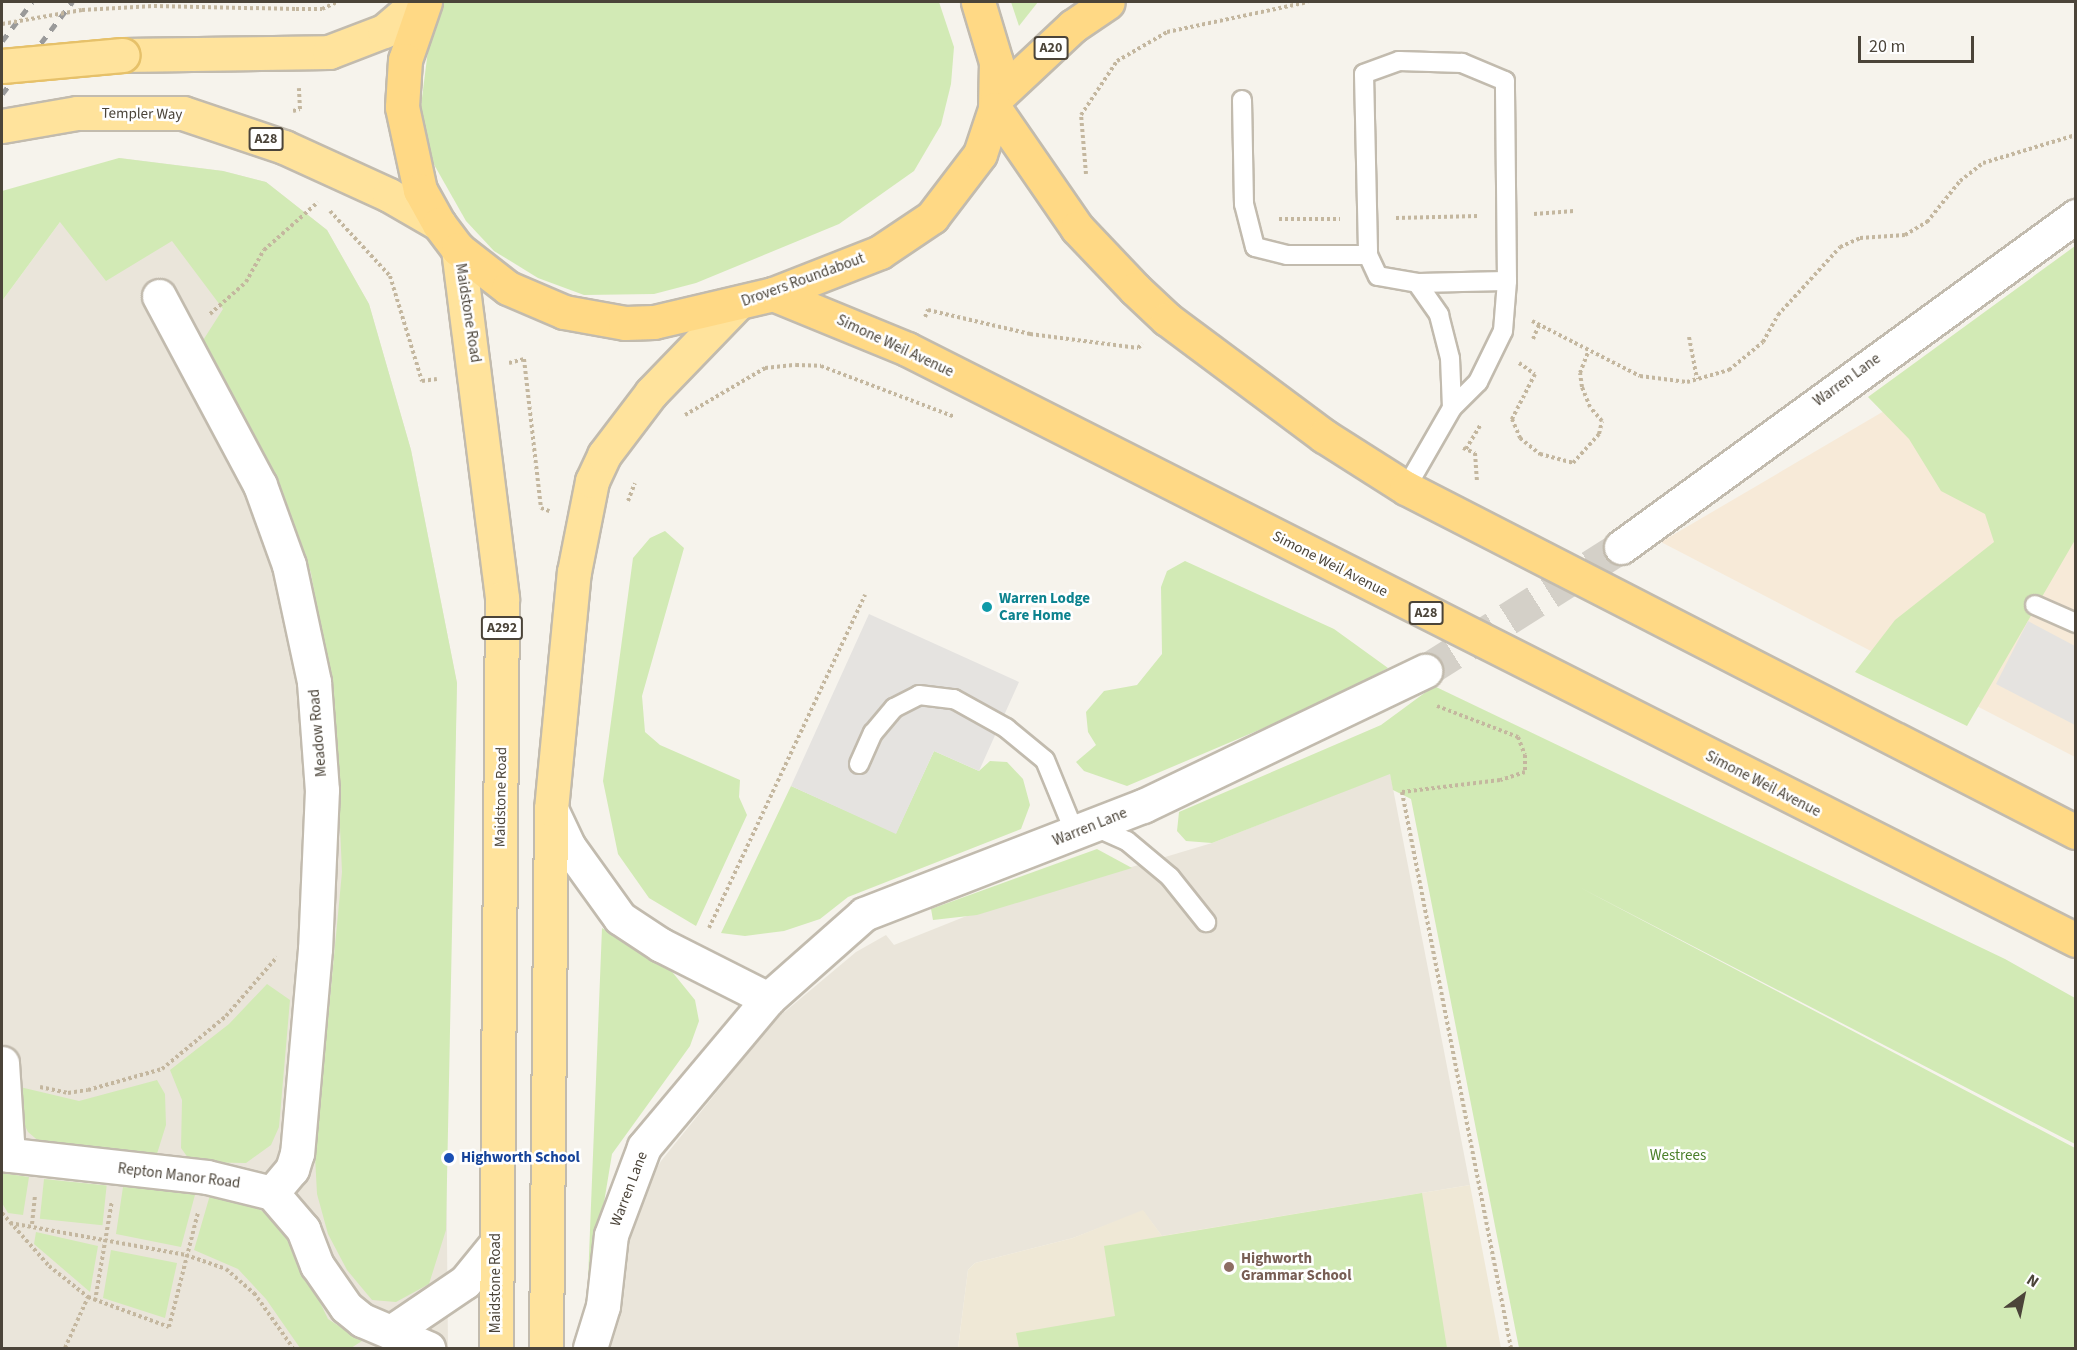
<!DOCTYPE html>
<style>
body{margin:0}
#map{position:relative;width:2077px;height:1350px;overflow:hidden;background:#f6f3ec;font-family:"Source Sans 3",sans-serif}
div>[style]{position:absolute}
.residential>*{inset:0;background:#eae5da}
.commercial>*{inset:0;background:#f7ead8}
.education>*{inset:0;background:#efe8d6}
.green>*{inset:0;background:#d2eab5;transform-origin:0 0}
.parking>*{inset:0;background:#e5e3e0}
.minor-tunnel>*{height:33px;margin-top:-16.5px;transform-origin:0;background:repeating-linear-gradient(90deg,#d4d0c8 0 33px,transparent 0 49px)}
.path>*{height:4px;margin-top:-2px;transform-origin:0;background:repeating-linear-gradient(90deg,#c4b79f 0 3px,transparent 0 6px)}
.roads{filter:drop-shadow(2px 0 #c2bbae) drop-shadow(-2px 0 #c2bbae) drop-shadow(0 2px #c2bbae) drop-shadow(0 -2px #c2bbae)}
.service>*{height:18px;margin:-9px;padding:0 9px;transform-origin:9px;border-radius:9px;background:#fff}
.minor>*{height:33px;margin:-16.5px;padding:0 16.5px;transform-origin:16.5px;border-radius:16.5px;background:#fff}
.primary>*{height:33px;margin:-16.5px;padding:0 16.5px;transform-origin:16.5px;border-radius:16.5px;background:#ffe39c}
.trunk>*{height:33px;margin:-16.5px;padding:0 16.5px;transform-origin:16.5px;border-radius:16.5px;background:#ffd985}
.rail>*{height:4.5px;margin-top:-2.25px;transform-origin:0;background:repeating-linear-gradient(90deg,#9a9a9a 0 8px,transparent 0 16px)}
.path-bridge>*{height:4px;margin-top:-2px;transform-origin:0;background:repeating-linear-gradient(90deg,#c4b79f 0 3px,transparent 0 6px)}
.bridges{filter:drop-shadow(2px 0 #e6c16a) drop-shadow(-2px 0 #e6c16a) drop-shadow(0 2px #e6c16a) drop-shadow(0 -2px #e6c16a)}
.primary-bridge>*{height:33px;margin:-16.5px;padding:0 16.5px;transform-origin:16.5px;border-radius:16.5px;background:#ffe39c}
.dots>*{width:16px;height:16px;translate:-50% -50%;box-sizing:border-box;border:3px solid #fff;border-radius:50%}
span{translate:-50% -50%;white-space:nowrap;text-align:center;line-height:1.15;-webkit-text-stroke:5px #fff;paint-order:stroke}
.shield-label span{padding:2px 4px;background:#fff;border:2px solid;border-radius:4px;-webkit-text-stroke-width:0}
.shield-label{font-size:14px;color:#4b4439;font-weight:700}
.street-label{font-size:15px;color:#4b4439}
.culture-label{font-size:15px;color:#0d838f;font-weight:700}
.left{translate:0 -50%;text-align:left}
.park-label{font-size:15px;color:#4a7f2a}
.transit-label{font-size:15px;color:#164399;font-weight:700}
.education-label{font-size:15px;color:#785e54;font-weight:700}
.frame{position:absolute;inset:0;border:3px solid #4b4439;pointer-events:none}
.north{position:absolute;left:1993px;top:1266px;width:60px;height:60px;-webkit-text-stroke:4px #fff;paint-order:stroke;rotate:33deg;font-size:16px;font-weight:700;line-height:24px;text-align:center;color:#4b4439}
.north::after{content:'';display:block;margin:auto;width:21px;height:27px;background:#4b4439;clip-path:polygon(50% 0,100% 100%,50% 72%,0 100%)}
.scale{position:absolute;left:1858px;top:36px;width:116px;height:27px;box-sizing:border-box;border:3px solid #4b4439;border-top:0;padding-left:8px;font-size:18px;line-height:21px;white-space:nowrap;color:#4b4439;-webkit-text-stroke:4px #fff;paint-order:stroke}
</style>
<div id="map">
<div class="residential">
<i style="clip-path:polygon(119px 158px,223px 171px,266px 182px,327px 230px,369px 304px,411px 450px,457px 683px,446px 1136px,448px 1348px,2px 1348px,2px 301px,60px 222px)"></i>
<i style="clip-path:polygon(1390px 773px,1470px 1185px,1162px 1236px,1143px 1211px,1073px 1238px,975px 1263px,968px 1270px,958px 1348px,602px 1348px,626px 1220px,661px 1161px,775px 1020px,856px 952px,886px 935px,894px 945px,964px 917px,1212px 843px)"></i>
</div>
<div class="commercial">
<i style="clip-path:polygon(2075px 299px,2075px 757px,1661px 542px)"></i>
</div>
<div class="education">
<i style="clip-path:polygon(1470px 1185px,1501px 1348px,958px 1348px,968px 1270px,975px 1263px,1073px 1238px,1143px 1210px,1162px 1236px)"></i>
</div>
<div class="green">
<i style="clip-path:polygon(442px 2px,939px 2px,954px 47px,951px 84px,941px 125px,914px 171px,839px 224px,696px 283px,654px 294px,584px 295px,538px 278px,494px 251px,466px 221px,432px 161px,421px 106px,428px 50px)"></i>
<i style="clip-path:polygon(1011px 2px,1038px 2px,1019px 26px)"></i>
<i style="clip-path:polygon(119px 158px,223px 171px,266px 182px,327px 230px,369px 304px,411px 450px,457px 683px,446px 1230px,429px 1284px,396px 1302px,372px 1300px,347px 1270px,328px 1234px,317px 1194px,315px 1156px,342px 872px,335px 716px,311px 573px,284px 497px,200px 345px,223px 309px,172px 241px,106px 281px,60px 222px,2px 301px,2px 191px)"></i>
<i style="clip-path:polygon(2075px 246px,2075px 540px,1967px 726px,1855px 672px,1895px 620px,1994px 542px,1985px 514px,1941px 491px,1909px 439px,1868px 397px)"></i>
<i style="clip-path:polygon(665px 531px,684px 548px,642px 696px,645px 732px,660px 745px,740px 780px,739px 797px,747px 815px,696px 926px,649px 898px,618px 854px,603px 781px,633px 558px,650px 538px)"></i>
<i style="clip-path:polygon(1185px 561px,1334px 629px,1388px 668px,1323px 703px,1127px 786px,1084px 771px,1076px 762px,1096px 745px,1088px 732px,1086px 712px,1104px 691px,1137px 685px,1162px 654px,1161px 587px,1167px 571px)"></i>
<i style="clip-path:polygon(1434px 686px,2005px 959px,2075px 998px,2075px 1144px,1579px 887px,2075px 1148px,2075px 1348px,1519px 1348px,1411px 799px,1393px 790px,1390px 774px,1212px 843px,1186px 841px,1177px 831px,1179px 812px,1381px 725px)"></i>
<i style="clip-path:polygon(934px 751px,979px 771px,990px 761px,1007px 762px,1023px 779px,1030px 805px,1021px 829px,848px 897px,820px 919px,784px 931px,745px 936px,721px 933px,791px 786px,896px 833px)"></i>
<i style="clip-path:polygon(1097px 849px,1132px 868px,977px 915px,933px 920px,931px 909px)"></i>
<i style="clip-path:polygon(602px 928px,669px 968px,695px 1000px,699px 1021px,690px 1046px,612px 1154px,587px 1306px)"></i>
<i style="clip-path:polygon(267px 984px,290px 1000px,279px 1127px,271px 1145px,246px 1163px,191px 1162px,181px 1148px,182px 1100px,170px 1070px,229px 1024px)"></i>
<i style="clip-path:polygon(157px 1080px,165px 1094px,166px 1125px,156px 1157px,41px 1143px,28px 1132px,21px 1118px,20px 1087px,79px 1101px)"></i>
<i style="clip-path:polygon(2px 1173px,29px 1177px,23px 1215px,8px 1213px,2px 1203px)"></i>
<i style="left:44px;top:1179px;width:63px;height:40px;rotate:6deg"></i>
<i style="clip-path:polygon(123px 1187px,196px 1191px,181px 1247px,116px 1234px)"></i>
<i style="clip-path:polygon(1422px 1193px,1447px 1348px,1019px 1348px,1016px 1333px,1115px 1316px,1104px 1246px)"></i>
<i style="clip-path:polygon(210px 1195px,244px 1200px,273px 1218px,286px 1232px,328px 1319px,362px 1341px,351px 1348px,300px 1348px,266px 1299px,238px 1269px,194px 1250px)"></i>
<i style="clip-path:polygon(36px 1232px,98px 1246px,90px 1292px,34px 1244px)"></i>
<i style="clip-path:polygon(111px 1250px,177px 1263px,165px 1318px,103px 1298px)"></i>
</div>
<div class="parking">
<i style="clip-path:polygon(869px 614px,1019px 682px,979px 771px,934px 751px,896px 834px,791px 786px)"></i>
<i style="clip-path:polygon(2028px 621px,2075px 646px,2075px 725px,1996px 684px)"></i>
</div>
<div class="minor-tunnel">
<i style="left:1425px;top:671px;width:232px;rotate:-32.3deg"></i>
</div>
<div class="path">
<i style="left:154px;top:6px;width:142px;rotate:1.2deg"></i>
<i style="left:296px;top:9px;width:26px"></i>
<i style="left:322px;top:9px;width:17px;rotate:-25deg"></i>
<i style="left:293px;top:111px;width:7px;rotate:-16deg"></i>
<i style="left:300px;top:109px;width:21px;rotate:-93deg"></i>
<i style="left:1086px;top:174px;width:59px;rotate:-94.8deg"></i>
<i style="left:1081px;top:115px;width:65px;rotate:-56.3deg"></i>
<i style="left:1117px;top:61px;width:58px;rotate:-30.1deg"></i>
<i style="left:1167px;top:32px;width:144px;rotate:-12deg"></i>
<i style="left:330px;top:211px;width:88px;rotate:47.3deg"></i>
<i style="left:390px;top:276px;width:110px;rotate:73.1deg"></i>
<i style="left:422px;top:381px;width:15px;rotate:-8deg"></i>
<i style="left:1534px;top:214px;width:40px;rotate:-4.3deg"></i>
<i style="left:1396px;top:218px;width:82px;rotate:-1.4deg"></i>
<i style="left:1279px;top:219px;width:61px"></i>
<i style="left:210px;top:314px;width:48px;rotate:-41.6deg"></i>
<i style="left:246px;top:282px;width:37px;rotate:-61deg"></i>
<i style="left:264px;top:250px;width:72px;rotate:-41.6deg"></i>
<i style="left:925px;top:317px;width:8px;rotate:-67deg"></i>
<i style="left:928px;top:310px;width:105px;rotate:13.2deg"></i>
<i style="left:1030px;top:334px;width:109px;rotate:7.4deg"></i>
<i style="left:1138px;top:348px;width:6px;rotate:-45deg"></i>
<i style="left:1532px;top:321px;width:121px;rotate:27deg"></i>
<i style="left:1640px;top:376px;width:47px;rotate:7.3deg"></i>
<i style="left:1687px;top:382px;width:44px;rotate:-15.9deg"></i>
<i style="left:1729px;top:370px;width:44px;rotate:-39.5deg"></i>
<i style="left:1763px;top:342px;width:31px;rotate:-61deg"></i>
<i style="left:1778px;top:315px;width:92px;rotate:-47.6deg"></i>
<i style="left:1840px;top:247px;width:22px;rotate:-24deg"></i>
<i style="left:1860px;top:238px;width:45px;rotate:-3.8deg"></i>
<i style="left:1905px;top:235px;width:26px;rotate:-31deg"></i>
<i style="left:1927px;top:222px;width:53px;rotate:-51.2deg"></i>
<i style="left:1960px;top:181px;width:29px;rotate:-38deg"></i>
<i style="left:1983px;top:163px;width:97px;rotate:-16.8deg"></i>
<i style="left:1689px;top:337px;width:43px;rotate:79.2deg"></i>
<i style="left:1533px;top:339px;width:15px;rotate:-67deg"></i>
<i style="left:509px;top:363px;width:16px;rotate:-15deg"></i>
<i style="left:524px;top:359px;width:150px;rotate:83.5deg"></i>
<i style="left:541px;top:508px;width:9px;rotate:21deg"></i>
<i style="left:1519px;top:363px;width:19px;rotate:35deg"></i>
<i style="left:1535px;top:374px;width:51px;rotate:117.1deg"></i>
<i style="left:1512px;top:419px;width:21px;rotate:67deg"></i>
<i style="left:1520px;top:438px;width:26px;rotate:39deg"></i>
<i style="left:1540px;top:454px;width:34px;rotate:15deg"></i>
<i style="left:1573px;top:463px;width:39px;rotate:-48deg"></i>
<i style="left:1599px;top:434px;width:13px;rotate:-77deg"></i>
<i style="left:1602px;top:421px;width:18px;rotate:-131deg"></i>
<i style="left:1590px;top:407px;width:22px;rotate:-112deg"></i>
<i style="left:1582px;top:387px;width:14px;rotate:-98deg"></i>
<i style="left:1580px;top:373px;width:22px;rotate:-69deg"></i>
<i style="left:685px;top:415px;width:93px;rotate:-30.4deg"></i>
<i style="left:765px;top:368px;width:31px;rotate:-6deg"></i>
<i style="left:796px;top:365px;width:25px;rotate:2deg"></i>
<i style="left:821px;top:366px;width:143px;rotate:20.8deg"></i>
<i style="left:1463px;top:448px;width:13px;rotate:23deg"></i>
<i style="left:1475px;top:453px;width:30px;rotate:86deg"></i>
<i style="left:1466px;top:449px;width:29px;rotate:-59deg"></i>
<i style="left:628px;top:501px;width:19px;rotate:-69deg"></i>
<i style="left:1437px;top:706px;width:87px;rotate:20.9deg"></i>
<i style="left:1518px;top:737px;width:19px;rotate:69deg"></i>
<i style="left:1525px;top:755px;width:17px;rotate:90deg"></i>
<i style="left:1525px;top:772px;width:26px;rotate:162deg"></i>
<i style="left:1500px;top:780px;width:99px;rotate:173deg"></i>
<i style="left:1402px;top:792px;width:567px;rotate:78.91deg"></i>
<i style="left:709px;top:928px;width:368px;rotate:-64.9deg"></i>
<i style="left:40px;top:1087px;width:29px;rotate:12deg"></i>
<i style="left:68px;top:1093px;width:20px;rotate:-9deg"></i>
<i style="left:88px;top:1090px;width:77px;rotate:-15.8deg"></i>
<i style="left:162px;top:1069px;width:83px;rotate:-39.6deg"></i>
<i style="left:226px;top:1016px;width:78px;rotate:-49.2deg"></i>
<i style="left:2px;top:1213px;width:71px;rotate:48.4deg"></i>
<i style="left:49px;top:1266px;width:50px;rotate:38.5deg"></i>
<i style="left:88px;top:1297px;width:86px;rotate:20.3deg"></i>
<i style="left:169px;top:1327px;width:119px;rotate:-75.8deg"></i>
<i style="left:10px;top:1223px;width:179px;rotate:10.3deg"></i>
<i style="left:186px;top:1255px;width:42px;rotate:19.3deg"></i>
<i style="left:226px;top:1269px;width:37px;rotate:41deg"></i>
<i style="left:254px;top:1293px;width:67px;rotate:54.7deg"></i>
<i style="left:32px;top:1224px;width:29px;rotate:-84deg"></i>
<i style="left:95px;top:1301px;width:101px;rotate:-80.4deg"></i>
<i style="left:65px;top:1348px;width:56px;rotate:-65.7deg"></i>
</div>
<div class="roads">
<div class="service">
<i style="left:1242px;top:100px;width:104px;rotate:88.9deg"></i>
<i style="left:1244px;top:204px;width:44px;rotate:75.7deg"></i>
<i style="left:1255px;top:247px;width:33px;rotate:14deg"></i>
<i style="left:1287px;top:255px;width:81px"></i>
<i style="left:1417px;top:283px;width:39px;rotate:55deg"></i>
<i style="left:1439px;top:315px;width:44px;rotate:75.7deg"></i>
<i style="left:1450px;top:358px;width:50px;rotate:87.7deg"></i>
<i style="left:1406px;top:488px;width:92px;rotate:-60.1deg"></i>
<i style="left:1452px;top:408px;width:37px;rotate:-45deg"></i>
<i style="left:1478px;top:382px;width:57px;rotate:-63.9deg"></i>
<i style="left:1503px;top:331px;width:50px;rotate:-85.4deg"></i>
<i style="left:1507px;top:281px;width:200px;rotate:-90.6deg"></i>
<i style="left:1505px;top:81px;width:47px;rotate:-157.3deg"></i>
<i style="left:1462px;top:63px;width:63px;rotate:-178.2deg"></i>
<i style="left:1399px;top:61px;width:37px;rotate:160deg"></i>
<i style="left:1364px;top:74px;width:181px;rotate:88.7deg"></i>
<i style="left:1368px;top:255px;width:23px;rotate:65deg"></i>
<i style="left:1378px;top:276px;width:40px;rotate:10deg"></i>
<i style="left:1417px;top:283px;width:90px;rotate:-1.3deg"></i>
<i style="left:2035px;top:605px;width:45px;rotate:23.7deg"></i>
<i style="left:859px;top:764px;width:34px;rotate:-66deg"></i>
<i style="left:873px;top:733px;width:33px;rotate:-50deg"></i>
<i style="left:894px;top:708px;width:28px;rotate:-27deg"></i>
<i style="left:919px;top:695px;width:35px;rotate:7deg"></i>
<i style="left:954px;top:699px;width:60px;rotate:29.1deg"></i>
<i style="left:1006px;top:728px;width:50px;rotate:39.4deg"></i>
<i style="left:1045px;top:760px;width:79px;rotate:67.7deg"></i>
<i style="left:1093px;top:826px;width:37px;rotate:24deg"></i>
<i style="left:1127px;top:841px;width:56px;rotate:39.9deg"></i>
<i style="left:1170px;top:877px;width:58px;rotate:51.3deg"></i>
</div>
<div class="minor">
<i style="left:159px;top:296px;width:214px;rotate:61.9deg"></i>
<i style="left:260px;top:485px;width:85px;rotate:70.1deg"></i>
<i style="left:289px;top:565px;width:120px;rotate:77.9deg"></i>
<i style="left:314px;top:682px;width:108px;rotate:85.8deg"></i>
<i style="left:322px;top:790px;width:159px;rotate:92.5deg"></i>
<i style="left:315px;top:949px;width:205px;rotate:95deg"></i>
<i style="left:297px;top:1153px;width:17px;rotate:107deg"></i>
<i style="left:292px;top:1169px;width:31px;rotate:130deg"></i>
<i style="left:1621px;top:547px;width:563px;rotate:-36.03deg"></i>
<i style="left:551px;top:809px;width:42px;rotate:64.7deg"></i>
<i style="left:569px;top:847px;width:87px;rotate:54.3deg"></i>
<i style="left:620px;top:918px;width:49px;rotate:33.4deg"></i>
<i style="left:661px;top:945px;width:120px;rotate:26.8deg"></i>
<i style="left:2px;top:1063px;width:92px;rotate:86.3deg"></i>
<i style="left:2px;top:1154px;width:206px;rotate:6.4deg"></i>
<i style="left:207px;top:1177px;width:67px;rotate:13.8deg"></i>
<i style="left:272px;top:1193px;width:48px;rotate:49.3deg"></i>
<i style="left:303px;top:1229px;width:39px;rotate:69deg"></i>
<i style="left:317px;top:1265px;width:51px;rotate:55.4deg"></i>
<i style="left:346px;top:1307px;width:21px;rotate:39deg"></i>
<i style="left:362px;top:1320px;width:72px;rotate:23deg"></i>
<i style="left:394px;top:1330px;width:86px;rotate:-34.1deg"></i>
<i style="left:465px;top:1282px;width:49px;rotate:-50.8deg"></i>
<i style="left:590px;top:1348px;width:44px;rotate:-72.8deg"></i>
<i style="left:603px;top:1306px;width:71px;rotate:-83.6deg"></i>
<i style="left:611px;top:1235px;width:94px;rotate:-69.4deg"></i>
<i style="left:644px;top:1147px;width:193px;rotate:-50deg"></i>
<i style="left:768px;top:999px;width:128px;rotate:-41.5deg"></i>
<i style="left:864px;top:914px;width:299px;rotate:-21.2deg"></i>
<i style="left:1143px;top:806px;width:313px;rotate:-25.6deg"></i>
</div>
<div class="primary">
<i style="left:123px;top:55px;width:206px;rotate:-0.8deg"></i>
<i style="left:329px;top:52px;width:59px;rotate:-20.9deg"></i>
<i style="left:384px;top:31px;width:45px;rotate:-40.5deg"></i>
<i style="left:2px;top:126px;width:76px;rotate:-9.8deg"></i>
<i style="left:77px;top:113px;width:106px"></i>
<i style="left:183px;top:113px;width:107px;rotate:18.6deg"></i>
<i style="left:284px;top:147px;width:115px;rotate:24.6deg"></i>
<i style="left:389px;top:195px;width:58px;rotate:30.1deg"></i>
<i style="left:458px;top:249px;width:352px;rotate:82.8deg"></i>
<i style="left:502px;top:598px;width:750px;rotate:90.46deg"></i>
<i style="left:546px;top:1348px;width:539px;rotate:-89.47deg"></i>
<i style="left:551px;top:809px;width:238px;rotate:-84.5deg"></i>
<i style="left:574px;top:572px;width:93px;rotate:-78.8deg"></i>
<i style="left:592px;top:481px;width:29px;rotate:-65deg"></i>
<i style="left:604px;top:455px;width:78px;rotate:-52.8deg"></i>
<i style="left:651px;top:393px;width:122px;rotate:-46deg"></i>
</div>
<div class="trunk">
<i style="left:425px;top:2px;width:61px;rotate:109deg"></i>
<i style="left:405px;top:60px;width:47px;rotate:93.7deg"></i>
<i style="left:402px;top:107px;width:85px;rotate:77.8deg"></i>
<i style="left:420px;top:190px;width:39px;rotate:61deg"></i>
<i style="left:439px;top:224px;width:31px;rotate:53deg"></i>
<i style="left:458px;top:249px;width:63px;rotate:38deg"></i>
<i style="left:508px;top:288px;width:61px;rotate:23.2deg"></i>
<i style="left:564px;top:312px;width:62px;rotate:10.2deg"></i>
<i style="left:625px;top:323px;width:29px;rotate:-2deg"></i>
<i style="left:654px;top:322px;width:122px;rotate:-13.2deg"></i>
<i style="left:773px;top:294px;width:115px;rotate:-21.4deg"></i>
<i style="left:880px;top:252px;width:63px;rotate:-33.9deg"></i>
<i style="left:932px;top:217px;width:79px;rotate:-52.7deg"></i>
<i style="left:980px;top:154px;width:47px;rotate:-71.6deg"></i>
<i style="left:995px;top:109px;width:47px;rotate:-88.8deg"></i>
<i style="left:996px;top:62px;width:63px;rotate:-106.7deg"></i>
<i style="left:997px;top:97px;width:104px;rotate:-43.1deg"></i>
<i style="left:1073px;top:26px;width:42px;rotate:-34.4deg"></i>
<i style="left:995px;top:109px;width:145px;rotate:55.4deg"></i>
<i style="left:1077px;top:228px;width:84px;rotate:46.4deg"></i>
<i style="left:1135px;top:289px;width:44px;rotate:43.2deg"></i>
<i style="left:1167px;top:319px;width:196px;rotate:36.7deg"></i>
<i style="left:1324px;top:436px;width:97px;rotate:32.4deg"></i>
<i style="left:1406px;top:488px;width:753px;rotate:27.18deg"></i>
<i style="left:773px;top:294px;width:145px;rotate:22.3deg"></i>
<i style="left:907px;top:349px;width:1310px;rotate:26.82deg"></i>
</div>
</div>
<div class="rail">
<i style="left:2px;top:41px;width:49px;rotate:-52.4deg"></i>
<i style="left:2px;top:94px;width:116px;rotate:-52.7deg"></i>
</div>
<div class="path-bridge">
<i style="left:2px;top:24px;width:81px;rotate:-9.9deg"></i>
<i style="left:82px;top:10px;width:72px;rotate:-3.2deg"></i>
</div>
<div class="bridges">
<div class="primary-bridge">
<i style="left:2px;top:66px;width:121px;rotate:-5.2deg"></i>
</div>
</div>
<div class="dots">
<i style="left:987px;top:607px;background:#0f9aa8"></i>
<i style="left:449px;top:1158px;background:#1a4fb4"></i>
<i style="left:1229px;top:1267px;background:#8d6e63"></i>
</div>
<div class="shield-label">
<span style="left:1051px;top:48px">A20</span>
<span style="left:266px;top:139px">A28</span>
<span style="left:1426px;top:613px">A28</span>
<span style="left:502px;top:628px">A292</span>
</div>
<div class="street-label">
<span style="left:142px;top:114px;rotate:1deg">Templer Way</span>
<span style="left:803px;top:280px;rotate:-20deg">Drovers Roundabout</span>
<span style="left:468px;top:313px;rotate:81deg">Maidstone Road</span>
<span style="left:895px;top:346px;rotate:25deg">Simone Weil Avenue</span>
<span style="left:1847px;top:380px;rotate:-36deg">Warren Lane</span>
<span style="left:1330px;top:564px;rotate:27deg">Simone Weil Avenue</span>
<span style="left:318px;top:733px;rotate:-95deg">Meadow Road</span>
<span style="left:1763px;top:784px;rotate:27deg">Simone Weil Avenue</span>
<span style="left:501px;top:797px;rotate:-89deg">Maidstone Road</span>
<span style="left:1090px;top:827px;rotate:-22deg">Warren Lane</span>
<span style="left:179px;top:1176px;rotate:7deg">Repton Manor Road</span>
<span style="left:629px;top:1189px;rotate:-69deg">Warren Lane</span>
<span style="left:496px;top:1283px;rotate:-90deg">Maidstone Road</span>
</div>
<div class="culture-label">
<span class="left" style="left:999px;top:607px">Warren Lodge<br>Care Home</span>
</div>
<div class="park-label">
<span style="left:1678px;top:1156px">Westrees</span>
</div>
<div class="transit-label">
<span class="left" style="left:461px;top:1158px">Highworth School</span>
</div>
<div class="education-label">
<span class="left" style="left:1241px;top:1267px">Highworth<br>Grammar School</span>
</div>
<div class="frame"></div>
<div class="north">N</div>
<div class="scale">20 m</div>
</div>
